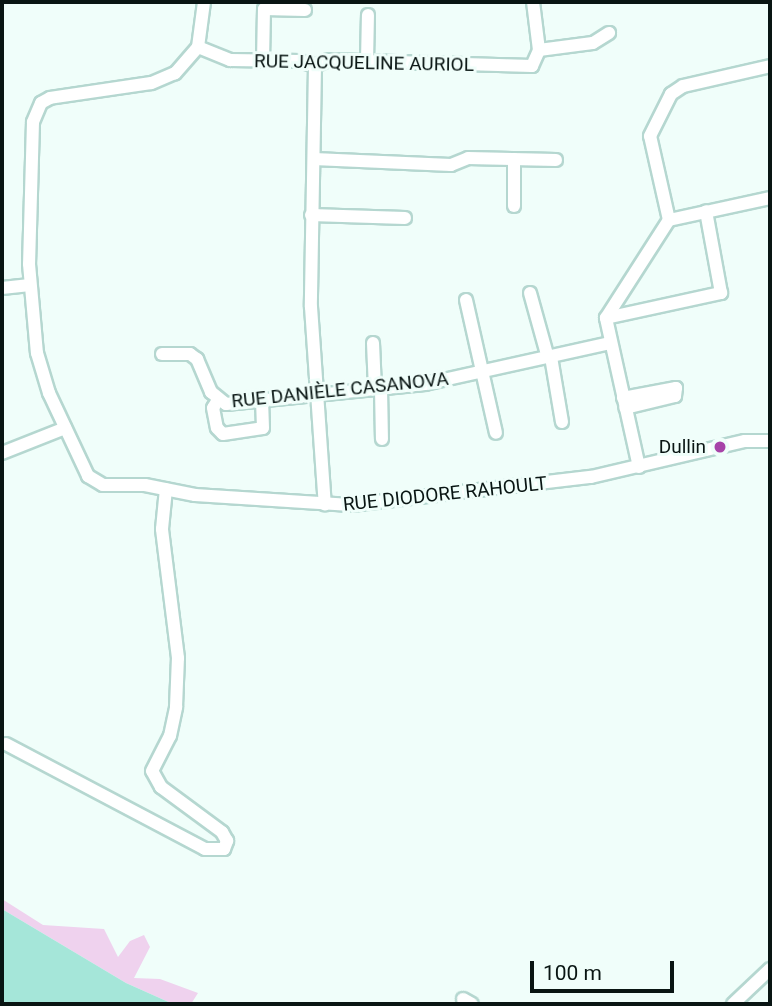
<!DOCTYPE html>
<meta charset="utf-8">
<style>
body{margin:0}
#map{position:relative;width:772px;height:1006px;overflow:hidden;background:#f0fefa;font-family:Roboto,sans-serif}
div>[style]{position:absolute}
.green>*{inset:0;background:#efd2ee}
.water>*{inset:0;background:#a5e6d9}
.roads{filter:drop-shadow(2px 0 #b5d7d0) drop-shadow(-2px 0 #b5d7d0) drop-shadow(0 2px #b5d7d0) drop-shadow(0 -2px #b5d7d0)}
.minor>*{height:12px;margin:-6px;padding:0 6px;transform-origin:6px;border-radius:6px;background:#fff}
.dots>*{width:19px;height:19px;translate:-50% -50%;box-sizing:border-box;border:4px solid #f0fefa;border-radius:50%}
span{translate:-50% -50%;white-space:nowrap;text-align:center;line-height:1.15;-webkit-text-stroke:6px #f0fefa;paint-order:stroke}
.street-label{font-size:19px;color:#091513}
.poi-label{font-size:19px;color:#091513}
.right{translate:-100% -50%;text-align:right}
.frame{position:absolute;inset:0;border:4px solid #091513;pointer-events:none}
.scale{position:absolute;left:530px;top:961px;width:144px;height:32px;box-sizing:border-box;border:4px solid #091513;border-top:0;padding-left:9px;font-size:21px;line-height:24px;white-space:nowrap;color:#091513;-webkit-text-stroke:5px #f0fefa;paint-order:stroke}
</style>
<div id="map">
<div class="green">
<i style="clip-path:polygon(2px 899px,43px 925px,104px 929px,118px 957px,130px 941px,144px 935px,150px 947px,134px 978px,160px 979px,198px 993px,191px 1004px,173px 1004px,126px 983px,2px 909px)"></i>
</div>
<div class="water">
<i style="clip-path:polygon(2px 909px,126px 983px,173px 1004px,2px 1004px)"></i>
</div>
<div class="roads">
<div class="minor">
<i style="left:204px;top:2px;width:45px;rotate:97.6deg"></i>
<i style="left:198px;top:47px;width:35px;rotate:131deg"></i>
<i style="left:175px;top:73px;width:26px;rotate:157deg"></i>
<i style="left:151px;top:83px;width:102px;rotate:171.6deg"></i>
<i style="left:50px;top:98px;width:10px;rotate:151deg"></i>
<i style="left:41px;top:103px;width:21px;rotate:113deg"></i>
<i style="left:33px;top:122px;width:142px;rotate:91.6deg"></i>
<i style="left:29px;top:264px;width:89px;rotate:84.9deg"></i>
<i style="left:37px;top:353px;width:42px;rotate:73.3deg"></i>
<i style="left:49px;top:393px;width:92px;rotate:64.8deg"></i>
<i style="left:88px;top:476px;width:17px;rotate:31deg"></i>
<i style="left:103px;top:485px;width:42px"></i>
<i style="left:145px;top:485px;width:51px;rotate:11.3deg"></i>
<i style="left:195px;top:495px;width:156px;rotate:3.7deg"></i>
<i style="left:351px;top:505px;width:242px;rotate:-6.7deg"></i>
<i style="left:591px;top:477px;width:158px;rotate:-13.2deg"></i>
<i style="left:745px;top:441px;width:25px"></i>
<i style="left:198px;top:47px;width:35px;rotate:22deg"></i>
<i style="left:230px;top:60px;width:70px;rotate:0.8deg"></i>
<i style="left:300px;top:61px;width:16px;rotate:18deg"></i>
<i style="left:539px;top:50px;width:54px;rotate:-7.4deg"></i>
<i style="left:593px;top:43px;width:19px;rotate:-32deg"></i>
<i style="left:263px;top:61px;width:52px;rotate:-88.9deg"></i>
<i style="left:264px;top:9px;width:41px;rotate:1.4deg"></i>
<i style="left:367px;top:61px;width:46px;rotate:-88.8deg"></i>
<i style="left:315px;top:66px;width:241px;rotate:91deg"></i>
<i style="left:311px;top:307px;width:198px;rotate:86deg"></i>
<i style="left:315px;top:66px;width:14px;rotate:-25deg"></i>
<i style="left:328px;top:60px;width:204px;rotate:1.7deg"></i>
<i style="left:532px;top:66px;width:17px;rotate:-66deg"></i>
<i style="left:539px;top:50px;width:48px;rotate:-97.1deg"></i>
<i style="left:314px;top:159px;width:137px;rotate:2.5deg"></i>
<i style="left:451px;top:165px;width:18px;rotate:-22deg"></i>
<i style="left:468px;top:158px;width:88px;rotate:1.3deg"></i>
<i style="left:514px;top:159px;width:47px;rotate:90deg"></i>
<i style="left:311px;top:215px;width:94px;rotate:1.8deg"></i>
<i style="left:669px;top:220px;width:86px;rotate:-102.7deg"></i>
<i style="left:650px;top:136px;width:47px;rotate:-63.4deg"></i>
<i style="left:671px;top:94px;width:14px;rotate:-34deg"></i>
<i style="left:683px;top:86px;width:89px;rotate:-12.9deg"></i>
<i style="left:669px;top:220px;width:103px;rotate:-12.3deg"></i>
<i style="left:2px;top:288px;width:28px;rotate:-6deg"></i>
<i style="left:530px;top:293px;width:67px;rotate:74.5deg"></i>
<i style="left:466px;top:300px;width:136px;rotate:77.3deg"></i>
<i style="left:606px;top:318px;width:118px;rotate:-12.3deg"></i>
<i style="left:721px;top:293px;width:83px;rotate:-100.4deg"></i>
<i style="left:373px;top:343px;width:46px;rotate:87.5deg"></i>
<i style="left:162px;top:354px;width:28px"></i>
<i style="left:190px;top:354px;width:9px;rotate:36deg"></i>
<i style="left:197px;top:359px;width:36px;rotate:67deg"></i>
<i style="left:211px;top:392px;width:19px;rotate:39deg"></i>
<i style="left:226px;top:404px;width:200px;rotate:-5.7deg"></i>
<i style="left:425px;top:384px;width:189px;rotate:-12.5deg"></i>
<i style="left:551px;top:357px;width:66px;rotate:80.4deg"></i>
<i style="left:381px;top:389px;width:50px;rotate:88.9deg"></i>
<i style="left:623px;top:398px;width:54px;rotate:-10.7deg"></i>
<i style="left:676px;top:388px;width:8px;rotate:97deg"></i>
<i style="left:675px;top:396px;width:51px;rotate:166.5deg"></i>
<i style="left:218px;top:400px;width:9px;rotate:122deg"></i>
<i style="left:213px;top:408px;width:20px;rotate:79deg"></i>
<i style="left:217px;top:428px;width:8px;rotate:45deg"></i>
<i style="left:223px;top:434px;width:40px;rotate:-8.5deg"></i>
<i style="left:263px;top:428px;width:28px;rotate:-92deg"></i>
<i style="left:2px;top:453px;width:68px;rotate:-21.6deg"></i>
<i style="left:639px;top:467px;width:153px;rotate:-102.5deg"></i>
<i style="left:606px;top:318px;width:117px;rotate:-57.3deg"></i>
<i style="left:6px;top:744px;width:225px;rotate:27.8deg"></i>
<i style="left:205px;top:849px;width:19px"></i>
<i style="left:224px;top:849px;width:9px;rotate:-69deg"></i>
<i style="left:227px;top:841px;width:10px;rotate:-119deg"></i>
<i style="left:222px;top:832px;width:76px;rotate:-143.6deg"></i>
<i style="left:161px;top:787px;width:18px;rotate:-119deg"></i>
<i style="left:152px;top:771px;width:39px;rotate:-63deg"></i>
<i style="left:170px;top:736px;width:30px;rotate:-78deg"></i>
<i style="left:176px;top:707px;width:49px;rotate:-87.7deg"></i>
<i style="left:178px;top:658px;width:130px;rotate:-97.1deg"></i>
<i style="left:162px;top:529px;width:40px;rotate:-84.3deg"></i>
<i style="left:463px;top:999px;width:10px;rotate:29deg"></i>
<i style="left:733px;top:1004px;width:51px;rotate:-43.4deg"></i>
</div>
</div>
<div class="dots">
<i style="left:720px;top:447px;background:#a743a8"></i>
</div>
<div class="street-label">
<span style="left:364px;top:63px;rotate:1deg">RUE JACQUELINE AURIOL</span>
<span style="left:340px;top:390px;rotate:-6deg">RUE DANIÈLE CASANOVA</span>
<span style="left:445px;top:494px;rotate:-6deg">RUE DIODORE RAHOULT</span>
</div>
<div class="poi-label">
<span class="right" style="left:706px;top:447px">Dullin</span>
</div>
<div class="frame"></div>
<div class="scale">100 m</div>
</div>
